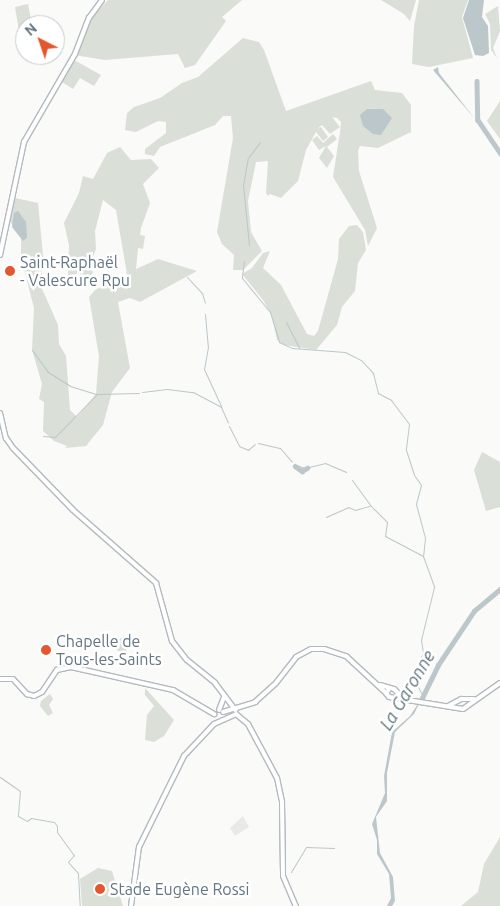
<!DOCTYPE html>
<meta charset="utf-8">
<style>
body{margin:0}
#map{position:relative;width:500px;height:906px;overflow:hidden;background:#fafaf8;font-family:Ubuntu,sans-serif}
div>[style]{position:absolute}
.built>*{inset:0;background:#e8e9e9}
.green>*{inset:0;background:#dadfd7}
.round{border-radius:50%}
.water>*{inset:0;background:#bbc7cb}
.stream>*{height:1px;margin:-0.5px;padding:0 0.5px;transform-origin:0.5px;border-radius:0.5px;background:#bbc7cb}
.river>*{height:4.5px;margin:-2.25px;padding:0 2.25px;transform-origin:2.25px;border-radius:2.25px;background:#bbc7cb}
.roads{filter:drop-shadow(1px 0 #b3babf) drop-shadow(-1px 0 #b3babf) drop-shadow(0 1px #b3babf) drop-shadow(0 -1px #b3babf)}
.secondary>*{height:4px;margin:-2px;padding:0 2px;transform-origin:2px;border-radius:2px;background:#fff}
.dots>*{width:14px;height:14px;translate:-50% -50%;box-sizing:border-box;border:2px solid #fff;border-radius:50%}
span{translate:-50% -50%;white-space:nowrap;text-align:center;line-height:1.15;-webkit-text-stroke:5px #fff;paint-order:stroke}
.poi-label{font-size:16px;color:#657683}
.left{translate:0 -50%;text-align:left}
.water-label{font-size:18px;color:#60757c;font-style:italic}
.north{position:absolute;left:15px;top:15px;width:50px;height:50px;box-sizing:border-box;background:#fff;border:1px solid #c1c8cd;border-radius:50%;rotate:319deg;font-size:14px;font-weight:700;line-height:20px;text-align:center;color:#657683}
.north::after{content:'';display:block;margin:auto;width:18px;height:22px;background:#e4572e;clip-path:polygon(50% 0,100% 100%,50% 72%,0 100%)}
</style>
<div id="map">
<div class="built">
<i style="clip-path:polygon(243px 816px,249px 827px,235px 836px,230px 828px)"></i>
</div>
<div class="green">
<i style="clip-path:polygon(108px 0,242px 0,222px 17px,226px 21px,195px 65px,185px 68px,178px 54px,105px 60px,74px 55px,93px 16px)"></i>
<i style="clip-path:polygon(381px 0,416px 0,410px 21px,404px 14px)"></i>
<i style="clip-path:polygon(419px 0,468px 0,462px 17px,473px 58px,429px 67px,412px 64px,414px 26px)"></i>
<i style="clip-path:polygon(28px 4px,32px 25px,25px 25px,25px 30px,19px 31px,15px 7px)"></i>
<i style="clip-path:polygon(498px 6px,500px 31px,493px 48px,497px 58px,491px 50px,490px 24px,485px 14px)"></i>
<i style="clip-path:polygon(243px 38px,259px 42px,264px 50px,286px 111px,371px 81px,375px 90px,402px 93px,411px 105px,411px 132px,378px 148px,360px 146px,358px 151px,359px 171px,377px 228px,368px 246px,365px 230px,333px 177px,340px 132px,341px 122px,337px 118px,332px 117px,340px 127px,330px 134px,322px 125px,317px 129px,321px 127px,328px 137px,323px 141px,316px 132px,306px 150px,298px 181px,281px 198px,270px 194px,268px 196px,266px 193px,268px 161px,256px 162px,248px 201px,251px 232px,262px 251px,243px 270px,233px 270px,234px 255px,222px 244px,217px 232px,233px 138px,231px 116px,223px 116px,215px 125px,160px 147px,154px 156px,145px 154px,145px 149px,166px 133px,166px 122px,158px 121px,136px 132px,125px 130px,127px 113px,134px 107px,160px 98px,182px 83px,198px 77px)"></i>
<i style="clip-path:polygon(74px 60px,101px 75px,94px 86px,80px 78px,73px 89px,62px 82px)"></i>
<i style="clip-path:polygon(500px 101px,500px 139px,487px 121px)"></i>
<i style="clip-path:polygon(333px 134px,337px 139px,327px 147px,334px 156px,327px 168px,319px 158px,326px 146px,319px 150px,312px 140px,317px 136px,323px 143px)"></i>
<i style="clip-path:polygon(120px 147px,131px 160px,151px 159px,159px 168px,143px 184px,150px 203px,141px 228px,140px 235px,145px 236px,143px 249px,138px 248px,136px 269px,158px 259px,197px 271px,140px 302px,130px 298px,118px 302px,130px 368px,112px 392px,103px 425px,86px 446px,65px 448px,67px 446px,54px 441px,43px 431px,44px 402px,39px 399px,42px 384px,32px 350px,34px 308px,21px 257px,21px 235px,10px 222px,15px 198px,38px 203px,44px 265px,39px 282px,58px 325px,59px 344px,66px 356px,70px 410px,77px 417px,96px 394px,99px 356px,89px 297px,95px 290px,127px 274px,116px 210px,103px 200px,95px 231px,96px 249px,91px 262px,93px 273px,84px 280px,79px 273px,59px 279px,68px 275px,69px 245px,64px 223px,79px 193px,83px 176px,93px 179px,107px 153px)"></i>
<i style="clip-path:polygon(357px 225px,363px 232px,366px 250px,358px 263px,355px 291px,342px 307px,337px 325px,316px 350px,284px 345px,277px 340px,272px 316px,263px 300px,242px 274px,252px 268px,263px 253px,270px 251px,263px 268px,281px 285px,307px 334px,314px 336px,318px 331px,338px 259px,339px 239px,349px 226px)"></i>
<i style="clip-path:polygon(482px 452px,500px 462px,500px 507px,486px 511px,474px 470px)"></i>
<i class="round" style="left:115px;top:638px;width:14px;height:14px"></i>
<i style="clip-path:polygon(145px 688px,174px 720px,164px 736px,154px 742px,145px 740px,147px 715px,154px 706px,145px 695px)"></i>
<i style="clip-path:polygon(50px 694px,53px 699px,49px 705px,53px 713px,48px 716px,40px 706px,41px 701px)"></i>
<i style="clip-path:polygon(500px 837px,500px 906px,461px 906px,478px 892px,484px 864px)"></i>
<i style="clip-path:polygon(98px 868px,112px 871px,123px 906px,82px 906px,80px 879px)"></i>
</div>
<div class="water">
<i style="clip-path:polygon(469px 0,484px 0,482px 17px,488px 26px,489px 53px,483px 56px,475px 55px,463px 18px)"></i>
<i style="clip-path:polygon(438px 67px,439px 73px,475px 119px,433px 70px)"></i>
<i style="clip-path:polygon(367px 109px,383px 109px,392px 118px,381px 135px,373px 134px,363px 126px,360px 115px)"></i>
<i style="clip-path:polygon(18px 211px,26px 222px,27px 238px,23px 241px,12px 227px,14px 213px)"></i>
<i style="clip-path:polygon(423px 696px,414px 714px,395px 732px,387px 773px,387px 801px,376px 817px,380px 853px,393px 877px,395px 901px,392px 906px,387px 906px,391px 898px,389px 874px,377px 854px,377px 840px,372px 824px,385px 793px,384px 776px,392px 732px,410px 716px)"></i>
</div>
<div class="stream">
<i style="left:249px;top:245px;width:60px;rotate:-95.7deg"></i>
<i style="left:243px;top:185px;width:27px;rotate:-80deg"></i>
<i style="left:248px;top:158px;width:20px;rotate:-53deg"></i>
<i style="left:244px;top:261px;width:17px;rotate:97deg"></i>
<i style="left:242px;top:278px;width:44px;rotate:50.5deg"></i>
<i style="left:270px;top:312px;width:31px;rotate:73deg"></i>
<i style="left:279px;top:342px;width:14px;rotate:25deg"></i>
<i style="left:292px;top:348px;width:53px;rotate:4.3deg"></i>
<i style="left:345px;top:352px;width:18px;rotate:27deg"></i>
<i style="left:361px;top:360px;width:18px;rotate:47deg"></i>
<i style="left:373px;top:373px;width:21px;rotate:76deg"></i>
<i style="left:378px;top:393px;width:15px;rotate:28deg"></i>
<i style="left:391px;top:400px;width:30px;rotate:53deg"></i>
<i style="left:409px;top:424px;width:26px;rotate:97deg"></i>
<i style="left:406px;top:450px;width:26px;rotate:72deg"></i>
<i style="left:414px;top:475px;width:12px;rotate:55deg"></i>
<i style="left:421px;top:485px;width:20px;rotate:105deg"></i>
<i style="left:416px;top:504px;width:35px;rotate:75deg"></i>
<i style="left:425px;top:538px;width:18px;rotate:96deg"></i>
<i style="left:423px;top:556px;width:33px;rotate:70deg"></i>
<i style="left:434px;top:587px;width:55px;rotate:103.8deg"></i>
<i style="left:421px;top:640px;width:13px;rotate:81deg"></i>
<i style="left:423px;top:653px;width:14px;rotate:115deg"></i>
<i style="left:417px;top:666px;width:21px;rotate:87deg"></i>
<i style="left:418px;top:687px;width:10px;rotate:61deg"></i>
<i style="left:187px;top:277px;width:22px;rotate:47deg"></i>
<i style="left:202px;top:293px;width:10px;rotate:73deg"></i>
<i style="left:205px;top:314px;width:33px;rotate:85deg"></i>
<i style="left:208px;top:347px;width:22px;rotate:100deg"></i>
<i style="left:204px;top:369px;width:41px;rotate:65.3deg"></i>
<i style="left:286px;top:322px;width:29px;rotate:63deg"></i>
<i style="left:32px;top:350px;width:27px;rotate:54deg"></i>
<i style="left:48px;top:372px;width:26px;rotate:32deg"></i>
<i style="left:70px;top:386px;width:28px;rotate:17deg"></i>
<i style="left:97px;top:394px;width:42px;rotate:-1.4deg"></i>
<i style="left:142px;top:392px;width:25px;rotate:-7deg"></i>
<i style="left:167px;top:389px;width:26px;rotate:7deg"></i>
<i style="left:193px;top:392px;width:32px;rotate:28deg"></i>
<i style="left:221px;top:407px;width:17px;rotate:66deg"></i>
<i style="left:229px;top:426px;width:22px;rotate:63deg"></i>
<i style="left:239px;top:446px;width:10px;rotate:24deg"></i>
<i style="left:248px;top:450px;width:9px;rotate:-41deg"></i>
<i style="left:43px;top:436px;width:12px;rotate:5deg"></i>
<i style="left:55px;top:437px;width:59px;rotate:-45.7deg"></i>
<i style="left:258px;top:443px;width:23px;rotate:13deg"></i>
<i style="left:280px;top:448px;width:18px;rotate:49deg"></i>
<i style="left:294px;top:464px;width:12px;rotate:20deg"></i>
<i style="left:305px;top:468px;width:21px;rotate:-14deg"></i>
<i style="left:325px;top:463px;width:23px;rotate:23deg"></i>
<i style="left:352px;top:480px;width:31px;rotate:54deg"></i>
<i style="left:370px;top:505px;width:24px;rotate:45deg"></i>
<i style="left:387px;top:522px;width:14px;rotate:98deg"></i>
<i style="left:385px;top:536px;width:43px;rotate:27.8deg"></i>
<i style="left:326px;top:517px;width:24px;rotate:-24deg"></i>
<i style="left:348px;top:507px;width:8px;rotate:23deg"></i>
<i style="left:355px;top:510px;width:15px;rotate:-16deg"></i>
<i style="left:0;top:777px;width:24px;rotate:35deg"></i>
<i style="left:20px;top:791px;width:25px;rotate:95deg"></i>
<i style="left:18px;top:816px;width:10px;rotate:29deg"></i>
<i style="left:27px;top:821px;width:5px;rotate:-37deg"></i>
<i style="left:31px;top:818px;width:23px;rotate:10deg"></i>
<i style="left:54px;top:822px;width:5px;rotate:53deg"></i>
<i style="left:57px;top:826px;width:6px;rotate:90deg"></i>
<i style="left:57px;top:832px;width:29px;rotate:54deg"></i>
<i style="left:74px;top:855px;width:9px;rotate:131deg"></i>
<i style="left:68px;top:862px;width:15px;rotate:48deg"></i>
<i style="left:78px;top:873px;width:33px;rotate:87deg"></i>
<i style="left:291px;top:872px;width:29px;rotate:-59deg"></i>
<i style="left:306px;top:847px;width:28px;rotate:2deg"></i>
</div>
<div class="river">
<i style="left:477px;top:81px;width:39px;rotate:89deg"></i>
<i style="left:478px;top:120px;width:40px;rotate:56deg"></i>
<i style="left:295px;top:466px;width:9px;rotate:36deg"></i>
<i style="left:302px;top:471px;width:6px;rotate:-31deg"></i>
<i style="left:421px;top:700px;width:39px;rotate:-64deg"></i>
<i style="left:438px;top:665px;width:65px;rotate:-56.3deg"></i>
<i style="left:474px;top:611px;width:34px;rotate:-40deg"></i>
</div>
<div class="roads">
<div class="secondary">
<i style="left:0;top:255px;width:116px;rotate:-78deg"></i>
<i style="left:24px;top:142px;width:102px;rotate:-59.9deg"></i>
<i style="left:75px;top:54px;width:39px;rotate:-69deg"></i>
<i style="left:89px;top:18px;width:22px;rotate:-54deg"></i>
<i style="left:0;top:413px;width:26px;rotate:77deg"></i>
<i style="left:6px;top:438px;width:12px;rotate:55deg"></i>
<i style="left:13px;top:448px;width:86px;rotate:45.9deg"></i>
<i style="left:73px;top:510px;width:111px;rotate:41.3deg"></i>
<i style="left:156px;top:583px;width:60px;rotate:74.6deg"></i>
<i style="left:172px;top:641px;width:24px;rotate:52deg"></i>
<i style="left:187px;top:660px;width:36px;rotate:39deg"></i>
<i style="left:215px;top:683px;width:34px;rotate:53deg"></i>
<i style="left:0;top:679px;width:13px"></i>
<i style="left:13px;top:679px;width:21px;rotate:47deg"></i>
<i style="left:27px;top:694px;width:7px;rotate:16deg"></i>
<i style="left:34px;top:696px;width:9px;rotate:-27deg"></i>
<i style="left:42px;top:692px;width:27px;rotate:-56deg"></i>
<i style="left:57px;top:670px;width:14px;rotate:-12deg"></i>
<i style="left:71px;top:667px;width:105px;rotate:12.7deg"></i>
<i style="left:173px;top:690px;width:48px;rotate:30.3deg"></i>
<i style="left:276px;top:683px;width:33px;rotate:-52deg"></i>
<i style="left:296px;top:657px;width:17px;rotate:-28deg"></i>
<i style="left:311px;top:649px;width:13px"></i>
<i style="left:324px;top:649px;width:23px;rotate:18deg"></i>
<i style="left:346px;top:656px;width:56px;rotate:42.8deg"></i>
<i style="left:380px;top:685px;width:15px;rotate:16deg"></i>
<i style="left:394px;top:689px;width:13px;rotate:45deg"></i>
<i style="left:390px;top:688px;width:6px;rotate:129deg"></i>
<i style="left:386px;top:693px;width:5px;rotate:53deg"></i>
<i style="left:389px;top:697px;width:75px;rotate:9.2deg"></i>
<i style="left:463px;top:709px;width:45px;rotate:-35.1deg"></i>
<i style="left:448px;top:706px;width:15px;rotate:-28deg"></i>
<i style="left:461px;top:699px;width:13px"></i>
<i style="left:219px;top:710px;width:14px;rotate:-69deg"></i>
<i style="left:223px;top:712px;width:34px;rotate:-17deg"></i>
<i style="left:255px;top:702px;width:28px;rotate:-42deg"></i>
<i style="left:131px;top:906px;width:60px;rotate:-82.3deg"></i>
<i style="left:139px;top:847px;width:102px;rotate:-63.7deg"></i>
<i style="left:184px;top:756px;width:44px;rotate:-46.8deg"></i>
<i style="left:214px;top:724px;width:24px;rotate:-24deg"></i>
<i style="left:236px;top:714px;width:16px;rotate:40deg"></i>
<i style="left:248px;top:724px;width:61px;rotate:61.8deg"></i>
<i style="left:277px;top:778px;width:25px;rotate:78deg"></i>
<i style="left:282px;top:802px;width:74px;rotate:89.2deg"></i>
<i style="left:283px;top:876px;width:33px;rotate:67deg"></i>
</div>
</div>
<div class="dots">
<i style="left:10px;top:271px;background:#e4572e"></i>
<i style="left:46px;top:650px;background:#e4572e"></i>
<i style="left:100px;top:889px;background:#e4572e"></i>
</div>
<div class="poi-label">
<span class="left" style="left:20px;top:271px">Saint-Raphaël<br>- Valescure Rpu</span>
<span class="left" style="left:56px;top:650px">Chapelle de<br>Tous-les-Saints</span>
<span class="left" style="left:110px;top:889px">Stade Eugène Rossi</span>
</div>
<div class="water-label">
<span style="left:407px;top:690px;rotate:-59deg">La Garonne</span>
</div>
<div class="north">N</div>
</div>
